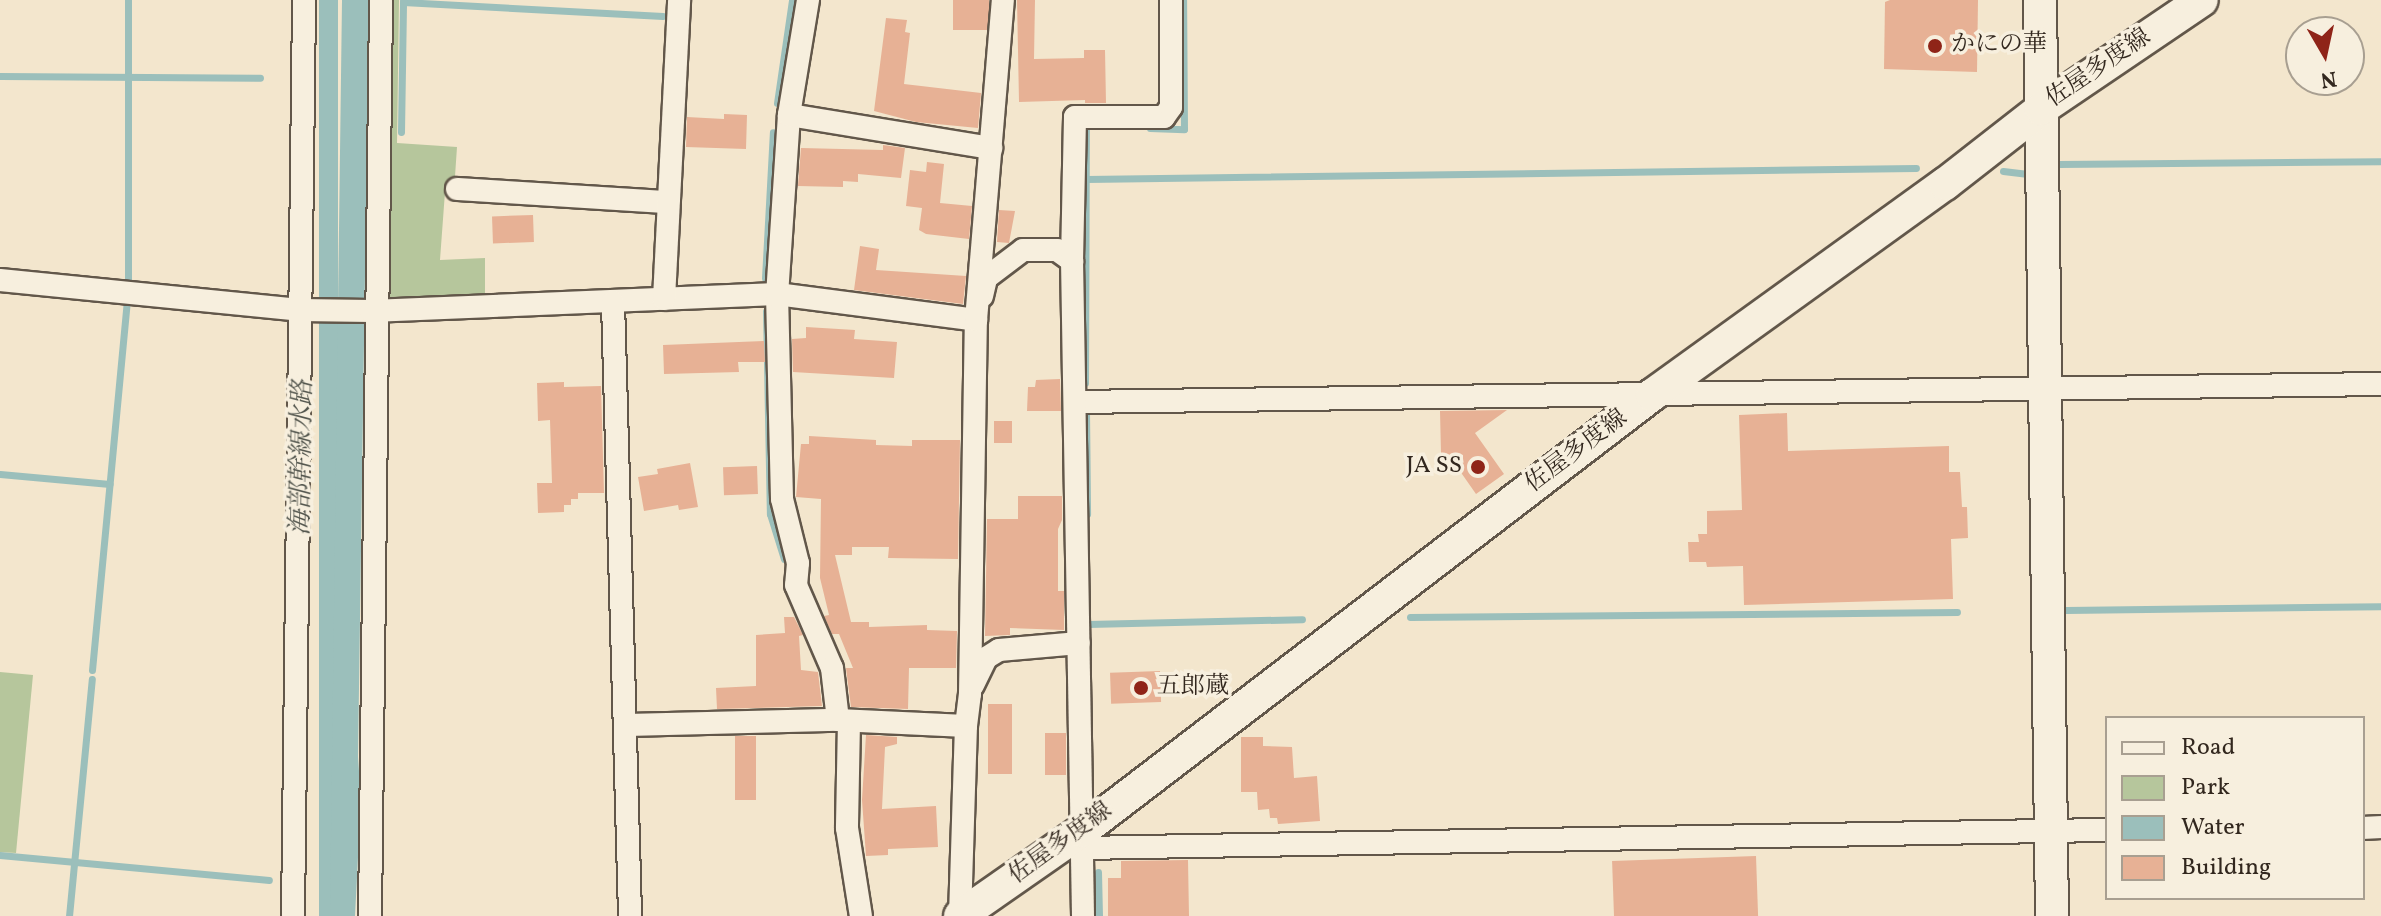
<!DOCTYPE html>
<meta charset="utf-8">
<style>
body{margin:0}
#map{position:relative;width:2381px;height:916px;overflow:hidden;background:#f3e6cd;font-family:Vollkorn,"Noto Serif JP",serif}
div>[style]{position:absolute}
.green>*{inset:0;background:#b6c69c}
.water>*{inset:0;background:#9bbfbb;transform-origin:0 0}
.stream>*{height:7px;margin:-3.5px;padding:0 3.5px;transform-origin:3.5px;border-radius:3.5px;background:#9bbfbb}
.building>*{inset:0;background:#e7b195;transform-origin:0 0}
.roads{filter:drop-shadow(2px 0 #62574a) drop-shadow(-2px 0 #62574a) drop-shadow(0 2px #62574a) drop-shadow(0 -2px #62574a)}
.street>*{height:22px;margin:-11px;padding:0 11px;transform-origin:11px;border-radius:11px;background:#f7efde}
.secondary>*{height:32px;margin:-16px;padding:0 16px;transform-origin:16px;border-radius:16px;background:#f7efde}
.dots>*{width:22px;height:22px;translate:-50% -50%;box-sizing:border-box;border:4px solid #f7efde;border-radius:50%}
span{translate:-50% -50%;white-space:nowrap;text-align:center;line-height:1.15;-webkit-text-stroke:7px #f7efde;paint-order:stroke}
.poi-label{font-size:24px;color:#32271e}
.left{translate:0 -50%;text-align:left}
.right{translate:-100% -50%;text-align:right}
.street-label{font-size:24px;color:#32271e}
.water-label{font-size:26px;color:#52554d;font-style:italic}
.legend{position:absolute;left:2105px;top:716px;width:260px;height:184px;box-sizing:border-box;background:#f7efde;border:2px solid #a89f91;margin:0;padding:10px 14px;list-style:none;font-size:24px;color:#32271e}
.legend li{display:flex;align-items:center;gap:16px;height:40px}
.legend b{width:40px;border:2px solid #a89f91}
.north{position:absolute;left:2285px;top:16px;width:80px;height:80px;box-sizing:border-box;background:#f7efde;border:2px solid #a89f91;border-radius:50%;rotate:171deg;font-size:22px;font-weight:700;line-height:32px;text-align:center;color:#32271e}
.north::after{content:'';display:block;margin:auto;width:28px;height:36px;background:#8f2418;clip-path:polygon(50% 0,100% 100%,50% 72%,0 100%)}
</style>
<div id="map">
<div class="green">
<i style="clip-path:polygon(390px 0,399px 0,397px 143px,457px 147px,454px 191px,445px 192px,440px 260px,485px 258px,485px 298px,392px 302px,386px 295px)"></i>
<i style="clip-path:polygon(0 672px,33px 675px,16px 853px,0 852px)"></i>
</div>
<div class="water">
<i style="left:319px;top:0;width:19px;height:916px"></i>
<i style="clip-path:polygon(342px 0,369px 0,358px 757px,361px 799px,355px 916px,330px 916px)"></i>
</div>
<div class="stream">
<i style="left:403px;top:2px;width:260px;rotate:3.1deg"></i>
<i style="left:0;top:76px;width:260px;rotate:0.4deg"></i>
<i style="left:777px;top:103px;width:104px;rotate:-81.7deg"></i>
<i style="left:1150px;top:128px;width:34px;rotate:2deg"></i>
<i style="left:1184px;top:129px;width:129px;rotate:-90.4deg"></i>
<i style="left:401px;top:132px;width:132px;rotate:-89.1deg"></i>
<i style="left:2058px;top:164px;width:323px;rotate:-0.5deg"></i>
<i style="left:2003px;top:171px;width:23px;rotate:7deg"></i>
<i style="left:1086px;top:179px;width:830px;rotate:-0.76deg"></i>
<i style="left:765px;top:278px;width:146px;rotate:-86.9deg"></i>
<i style="left:128px;top:284px;width:284px;rotate:-90deg"></i>
<i style="left:766px;top:311px;width:203px;rotate:88.9deg"></i>
<i style="left:770px;top:514px;width:47px;rotate:72.7deg"></i>
<i style="left:1085px;top:383px;width:257px;rotate:-89.8deg"></i>
<i style="left:1086px;top:126px;width:7px"></i>
<i style="left:1086px;top:410px;width:104px;rotate:89.4deg"></i>
<i style="left:0;top:474px;width:110px;rotate:5.2deg"></i>
<i style="left:2066px;top:610px;width:315px;rotate:-0.7deg"></i>
<i style="left:1410px;top:617px;width:547px;rotate:-0.52deg"></i>
<i style="left:1088px;top:624px;width:214px;rotate:-1.3deg"></i>
<i style="left:92px;top:670px;width:371px;rotate:-84.6deg"></i>
<i style="left:0;top:855px;width:270px;rotate:5.3deg"></i>
<i style="left:1098px;top:872px;width:44px;rotate:88.7deg"></i>
<i style="left:69px;top:916px;width:238px;rotate:-84.5deg"></i>
</div>
<div class="building">
<i style="left:953px;top:0;width:36px;height:30px"></i>
<i style="clip-path:polygon(1017px 0,1035px 0,1034px 59px,1084px 58px,1084px 50px,1105px 50px,1106px 103px,1085px 103px,1085px 100px,1019px 102px)"></i>
<i style="clip-path:polygon(1890px 0,1978px 0,1977px 72px,1884px 69px,1885px 2px)"></i>
<i style="clip-path:polygon(886px 18px,907px 20px,905px 32px,910px 33px,904px 84px,981px 93px,978px 128px,916px 122px,874px 111px)"></i>
<i style="clip-path:polygon(724px 114px,747px 115px,746px 149px,686px 147px,687px 117px,724px 119px)"></i>
<i style="clip-path:polygon(883px 145px,905px 148px,901px 178px,858px 174px,858px 182px,843px 181px,843px 187px,798px 186px,801px 148px,883px 150px)"></i>
<i style="clip-path:polygon(927px 162px,944px 164px,940px 203px,972px 206px,969px 239px,926px 234px,919px 230px,922px 208px,906px 206px,910px 170px,926px 172px)"></i>
<i style="clip-path:polygon(999px 210px,1015px 211px,1009px 243px,997px 242px)"></i>
<i style="left:533px;top:215px;width:27px;height:41px;rotate:88deg"></i>
<i style="clip-path:polygon(860px 246px,879px 249px,876px 270px,966px 276px,963px 304px,854px 290px)"></i>
<i style="clip-path:polygon(806px 327px,855px 330px,854px 339px,897px 342px,894px 378px,793px 372px,792px 339px,806px 338px)"></i>
<i style="clip-path:polygon(764px 341px,765px 362px,738px 362px,739px 372px,664px 374px,663px 345px)"></i>
<i style="clip-path:polygon(1060px 379px,1061px 411px,1027px 411px,1028px 387px,1035px 387px,1036px 380px)"></i>
<i style="clip-path:polygon(564px 382px,564px 387px,601px 386px,604px 493px,578px 493px,578px 499px,571px 499px,571px 505px,564px 505px,564px 512px,538px 513px,537px 483px,552px 483px,550px 420px,538px 421px,537px 383px)"></i>
<i style="clip-path:polygon(1507px 410px,1475px 433px,1504px 474px,1476px 494px,1448px 454px,1441px 454px,1440px 411px)"></i>
<i style="clip-path:polygon(1787px 413px,1788px 451px,1949px 446px,1949px 472px,1960px 472px,1962px 507px,1967px 507px,1968px 538px,1951px 539px,1953px 599px,1744px 605px,1743px 566px,1707px 567px,1706px 562px,1689px 562px,1688px 542px,1699px 542px,1698px 534px,1707px 534px,1707px 511px,1742px 510px,1739px 415px)"></i>
<i style="left:994px;top:421px;width:18px;height:22px"></i>
<i style="clip-path:polygon(809px 436px,876px 440px,876px 445px,912px 446px,912px 440px,960px 440px,958px 559px,888px 558px,889px 547px,852px 547px,852px 555px,835px 555px,851px 622px,869px 622px,869px 627px,927px 625px,927px 630px,957px 631px,956px 668px,909px 668px,908px 709px,851px 707px,846px 668px,853px 668px,839px 634px,832px 634px,824px 616px,829px 615px,820px 578px,821px 499px,796px 497px,801px 444px,809px 444px)"></i>
<i style="clip-path:polygon(690px 463px,698px 507px,679px 510px,678px 505px,644px 511px,638px 477px,658px 474px,657px 469px)"></i>
<i style="left:757px;top:466px;width:28px;height:34px;rotate:88deg"></i>
<i style="clip-path:polygon(1018px 496px,1062px 496px,1062px 520px,1058px 529px,1058px 591px,1064px 591px,1064px 630px,1010px 628px,1010px 635px,985px 636px,987px 519px,1018px 519px)"></i>
<i style="clip-path:polygon(784px 617px,794px 617px,803px 635px,799px 636px,801px 670px,818px 672px,822px 706px,717px 709px,716px 688px,756px 686px,756px 635px,785px 633px)"></i>
<i style="left:1160px;top:671px;width:31px;height:50px;rotate:88deg"></i>
<i style="left:988px;top:704px;width:24px;height:70px"></i>
<i style="left:1045px;top:733px;width:21px;height:42px"></i>
<i style="clip-path:polygon(866px 735px,897px 737px,897px 744px,885px 747px,882px 809px,936px 806px,938px 847px,888px 849px,888px 855px,866px 856px,862px 800px)"></i>
<i style="left:735px;top:736px;width:21px;height:64px"></i>
<i style="clip-path:polygon(1241px 737px,1263px 737px,1263px 746px,1292px 747px,1294px 778px,1317px 776px,1320px 821px,1278px 824px,1277px 818px,1270px 818px,1269px 809px,1258px 810px,1257px 792px,1241px 792px)"></i>
<i style="left:1756px;top:856px;width:60px;height:144px;rotate:88deg"></i>
<i style="clip-path:polygon(1188px 860px,1189px 916px,1108px 916px,1108px 878px,1121px 878px,1121px 861px)"></i>
</div>
<div class="roads">
<div class="street">
<i style="left:808px;top:0;width:117px;rotate:99.4deg"></i>
<i style="left:789px;top:115px;width:179px;rotate:93.8deg"></i>
<i style="left:777px;top:294px;width:205px;rotate:88.6deg"></i>
<i style="left:782px;top:499px;width:66px;rotate:76deg"></i>
<i style="left:798px;top:563px;width:22px;rotate:95deg"></i>
<i style="left:796px;top:585px;width:90px;rotate:66.6deg"></i>
<i style="left:832px;top:668px;width:52px;rotate:83.4deg"></i>
<i style="left:789px;top:115px;width:205px;rotate:9.3deg"></i>
<i style="left:457px;top:189px;width:209px;rotate:3.6deg"></i>
<i style="left:0;top:280px;width:301px;rotate:5.7deg"></i>
<i style="left:300px;top:310px;width:71px;rotate:0.8deg"></i>
<i style="left:371px;top:311px;width:406px;rotate:-2.4deg"></i>
<i style="left:777px;top:294px;width:201px;rotate:7.4deg"></i>
<i style="left:982px;top:296px;width:18px;rotate:-77deg"></i>
<i style="left:986px;top:278px;width:46px;rotate:-37.1deg"></i>
<i style="left:1023px;top:250px;width:34px"></i>
<i style="left:1057px;top:250px;width:19px;rotate:36deg"></i>
<i style="left:664px;top:299px;width:299px;rotate:-87.1deg"></i>
<i style="left:613px;top:302px;width:614px;rotate:88.41deg"></i>
<i style="left:1076px;top:402px;width:1305px;rotate:-0.79deg"></i>
<i style="left:973px;top:685px;width:30px;rotate:-64deg"></i>
<i style="left:986px;top:658px;width:15px;rotate:-32deg"></i>
<i style="left:999px;top:650px;width:80px;rotate:-5deg"></i>
<i style="left:849px;top:721px;width:107px;rotate:91.1deg"></i>
<i style="left:847px;top:828px;width:89px;rotate:81deg"></i>
<i style="left:627px;top:725px;width:211px;rotate:-1.4deg"></i>
<i style="left:838px;top:720px;width:128px;rotate:2.7deg"></i>
<i style="left:2363px;top:828px;width:18px;rotate:-3deg"></i>
<i style="left:1082px;top:848px;width:1025px;rotate:-1.01deg"></i>
<i style="left:293px;top:916px;width:916px;rotate:-89.31deg"></i>
<i style="left:370px;top:916px;width:916px;rotate:-89.31deg"></i>
<i style="left:960px;top:916px;width:190px;rotate:-88.2deg"></i>
<i style="left:966px;top:726px;width:32px;rotate:-83deg"></i>
<i style="left:970px;top:694px;width:374px;rotate:-89.1deg"></i>
<i style="left:976px;top:320px;width:321px;rotate:-85.2deg"></i>
<i style="left:1083px;top:916px;width:655px;rotate:-90.96deg"></i>
<i style="left:1072px;top:261px;width:144px;rotate:-88.8deg"></i>
<i style="left:1075px;top:117px;width:89px"></i>
<i style="left:1164px;top:117px;width:12px;rotate:-55deg"></i>
<i style="left:1171px;top:107px;width:107px;rotate:-90deg"></i>
</div>
<div class="secondary">
<i style="left:2040px;top:0;width:916px;rotate:89.25deg"></i>
<i style="left:960px;top:916px;width:149px;rotate:-34.9deg"></i>
<i style="left:1082px;top:831px;width:718px;rotate:-37.41deg"></i>
<i style="left:1652px;top:395px;width:361px;rotate:-35.8deg"></i>
<i style="left:1945px;top:184px;width:122px;rotate:-38deg"></i>
<i style="left:2041px;top:109px;width:194px;rotate:-34.1deg"></i>
</div>
</div>
<div class="dots">
<i style="left:1935px;top:46px;background:#8f2418"></i>
<i style="left:1478px;top:467px;background:#8f2418"></i>
<i style="left:1141px;top:688px;background:#8f2418"></i>
</div>
<div class="poi-label">
<span class="left" style="left:1951px;top:46px">かにの華</span>
<span class="right" style="left:1462px;top:467px">JA SS</span>
<span class="left" style="left:1157px;top:688px">五郎蔵</span>
</div>
<div class="street-label">
<span style="left:2099px;top:69px;rotate:-34deg">佐屋多度線</span>
<span style="left:1577px;top:452px;rotate:-37deg">佐屋多度線</span>
<span style="left:1061px;top:844px;rotate:-36deg">佐屋多度線</span>
</div>
<div class="water-label">
<span style="left:303px;top:458px;rotate:-89deg">海部幹線水路</span>
</div>
<ul class="legend">
<li><b style="height:10px;background:#f7efde"></b>Road</li>
<li><b style="height:22px;background:#b6c69c"></b>Park</li>
<li><b style="height:22px;background:#9bbfbb"></b>Water</li>
<li><b style="height:22px;background:#e7b195"></b>Building</li>
</ul>
<div class="north">N</div>
</div>
